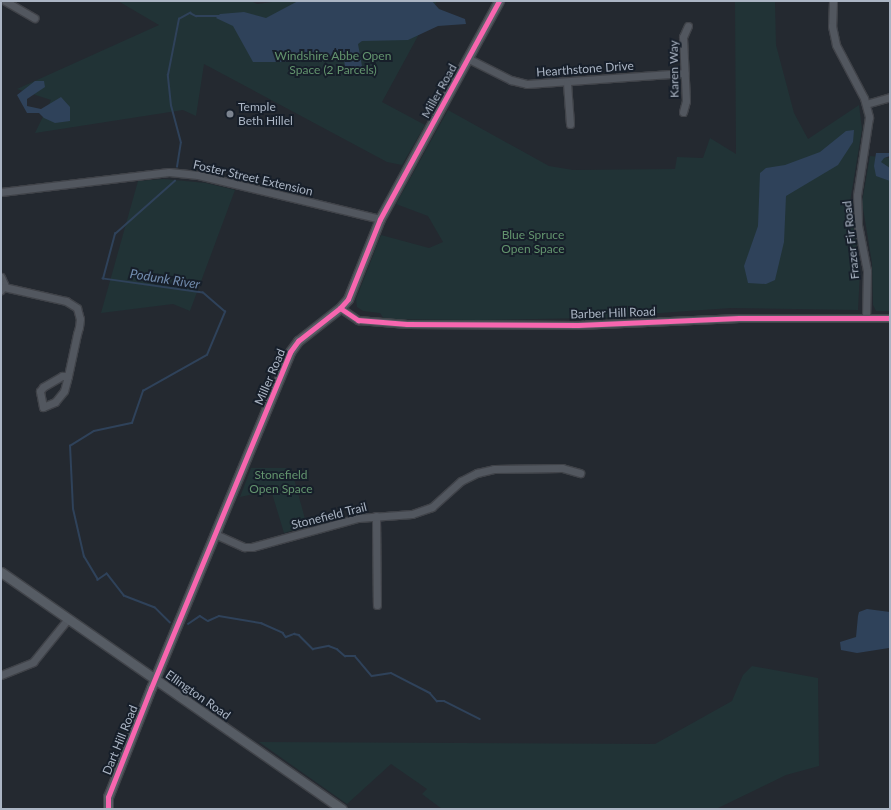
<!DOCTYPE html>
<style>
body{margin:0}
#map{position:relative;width:891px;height:810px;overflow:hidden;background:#242930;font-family:Lato,sans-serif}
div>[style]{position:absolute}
.green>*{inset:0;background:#213336}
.water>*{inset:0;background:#2f425a}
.stream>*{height:1.5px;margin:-0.75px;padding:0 0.75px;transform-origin:0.75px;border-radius:0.75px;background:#2f425a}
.roads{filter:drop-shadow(1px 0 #404349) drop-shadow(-1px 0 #404349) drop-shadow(0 1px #404349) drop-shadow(0 -1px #404349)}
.street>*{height:7px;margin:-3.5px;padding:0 3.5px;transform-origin:3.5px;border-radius:3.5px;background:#52575f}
.secondary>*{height:9px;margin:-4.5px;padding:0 4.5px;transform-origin:4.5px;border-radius:4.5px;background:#565c64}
.cycleway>*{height:5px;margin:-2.5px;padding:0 2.5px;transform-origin:2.5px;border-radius:2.5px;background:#f766af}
.dots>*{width:11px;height:11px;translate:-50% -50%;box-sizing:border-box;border:2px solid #171f2a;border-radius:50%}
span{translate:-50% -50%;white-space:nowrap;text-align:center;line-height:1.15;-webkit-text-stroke:4px #171f2a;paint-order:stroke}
.park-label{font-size:12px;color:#63946e}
.street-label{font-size:12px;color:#abb5c4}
.poi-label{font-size:12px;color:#abb5c4}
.left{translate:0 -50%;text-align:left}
.water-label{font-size:13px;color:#728cae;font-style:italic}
.frame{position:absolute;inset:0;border:2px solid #abb5c4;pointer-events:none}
</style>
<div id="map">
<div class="green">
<i style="clip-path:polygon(118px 1px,251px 1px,257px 4px,280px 1px,437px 1px,382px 102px,425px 125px,402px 165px,387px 162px,204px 64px,196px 116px,183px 110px,35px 133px,51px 100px,17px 89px,159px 25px)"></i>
<i style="clip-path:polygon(735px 1px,775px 1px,776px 45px,794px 113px,808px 139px,859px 105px,862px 129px,850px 202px,860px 271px,858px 310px,731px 308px,645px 314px,648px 317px,478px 320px,384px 319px,380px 313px,363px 311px,357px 307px,356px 299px,381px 235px,429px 248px,443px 242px,428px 216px,396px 204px,448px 110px,549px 166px,573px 170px,675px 169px,677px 157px,703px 158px,710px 138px,736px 154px)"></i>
<i style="clip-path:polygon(870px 156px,890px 158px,890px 311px,876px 311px,873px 305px,872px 263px,862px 202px)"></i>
<i style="clip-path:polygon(164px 179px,206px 183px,235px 190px,190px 311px,173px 304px,101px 313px,138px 181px)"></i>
<i style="clip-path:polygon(251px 468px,291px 468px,307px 526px,284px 533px,271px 490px,240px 497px)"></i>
<i style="clip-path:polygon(752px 666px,818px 678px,819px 766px,786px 775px,716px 809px,442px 809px,422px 794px,427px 789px,391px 764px,347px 804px,259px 742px,655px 744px,732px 701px,743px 675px)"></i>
</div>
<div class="water">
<i style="clip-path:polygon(298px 1px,432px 1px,439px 9px,465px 19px,466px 24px,438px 26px,408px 40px,362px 41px,358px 44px,362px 66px,355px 72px,345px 66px,343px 54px,288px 62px,253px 62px,233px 26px,216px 18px,220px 14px,244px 12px,266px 18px)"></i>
<i style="clip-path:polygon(35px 81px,44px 81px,45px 87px,27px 99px,27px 106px,41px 109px,61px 97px,70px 107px,70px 121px,55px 123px,44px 118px,39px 113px,27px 113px,17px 95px)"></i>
<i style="clip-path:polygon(854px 130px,853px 142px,838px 165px,786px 196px,784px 242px,775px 280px,766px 284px,748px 283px,744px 266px,758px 226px,760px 173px,766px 168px,785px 165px,820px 152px,846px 131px)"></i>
<i style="clip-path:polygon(876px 153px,890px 153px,890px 156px,884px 158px,881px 162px,890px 168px,890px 181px,876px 176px,874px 166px)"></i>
<i style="clip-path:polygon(867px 609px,890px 612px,889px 648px,857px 653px,841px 650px,840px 642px,856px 637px,858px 616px,859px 612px)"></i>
</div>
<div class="stream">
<i style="left:177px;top:167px;width:24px;rotate:-81deg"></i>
<i style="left:181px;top:143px;width:38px;rotate:-105deg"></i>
<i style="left:171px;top:106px;width:31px;rotate:-96deg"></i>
<i style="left:168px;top:75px;width:57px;rotate:-78.9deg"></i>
<i style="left:179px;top:19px;width:13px;rotate:-29deg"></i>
<i style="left:190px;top:13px;width:7px;rotate:27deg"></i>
<i style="left:196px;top:16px;width:24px"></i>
<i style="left:170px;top:623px;width:21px;rotate:-135deg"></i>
<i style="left:155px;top:608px;width:33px;rotate:-159deg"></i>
<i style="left:124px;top:596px;width:28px;rotate:-128deg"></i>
<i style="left:107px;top:574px;width:11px;rotate:146deg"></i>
<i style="left:98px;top:580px;width:27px;rotate:-121deg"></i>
<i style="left:84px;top:557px;width:49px;rotate:-102.9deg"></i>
<i style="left:73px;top:509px;width:63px;rotate:-92.7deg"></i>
<i style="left:70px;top:446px;width:28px;rotate:-32deg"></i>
<i style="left:94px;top:431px;width:39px;rotate:-12deg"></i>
<i style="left:132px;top:423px;width:34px;rotate:-71deg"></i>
<i style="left:143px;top:391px;width:73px;rotate:-29.4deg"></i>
<i style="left:207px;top:355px;width:47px;rotate:-67.3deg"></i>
<i style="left:225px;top:312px;width:29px;rotate:-139deg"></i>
<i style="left:203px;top:293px;width:101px;rotate:-172deg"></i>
<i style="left:103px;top:279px;width:47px;rotate:-75.1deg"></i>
<i style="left:115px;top:234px;width:80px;rotate:-41.5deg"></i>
<i style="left:188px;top:624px;width:14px;rotate:-34deg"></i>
<i style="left:200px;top:616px;width:9px;rotate:32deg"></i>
<i style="left:208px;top:621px;width:12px;rotate:-24deg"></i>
<i style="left:219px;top:616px;width:43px;rotate:9.5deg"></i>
<i style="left:261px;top:623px;width:24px;rotate:24deg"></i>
<i style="left:283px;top:633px;width:5px;rotate:53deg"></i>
<i style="left:286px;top:637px;width:9px;rotate:-21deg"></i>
<i style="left:294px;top:634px;width:5px;rotate:11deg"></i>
<i style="left:299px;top:635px;width:20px;rotate:45deg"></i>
<i style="left:313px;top:649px;width:16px;rotate:-11deg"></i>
<i style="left:329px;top:646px;width:9px;rotate:21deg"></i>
<i style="left:337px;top:649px;width:11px;rotate:41deg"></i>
<i style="left:345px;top:656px;width:10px"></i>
<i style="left:355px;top:656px;width:26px;rotate:50deg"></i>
<i style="left:372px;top:676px;width:19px;rotate:-9deg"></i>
<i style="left:391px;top:673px;width:44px;rotate:27.1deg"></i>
<i style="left:430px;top:693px;width:11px;rotate:49deg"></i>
<i style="left:437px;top:701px;width:7px"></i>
<i style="left:444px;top:701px;width:40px;rotate:26.6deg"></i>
</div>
<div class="roads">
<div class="street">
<i style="left:5px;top:1px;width:34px;rotate:30deg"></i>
<i style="left:833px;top:1px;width:25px;rotate:92deg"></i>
<i style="left:832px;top:26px;width:19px;rotate:78deg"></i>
<i style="left:836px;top:45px;width:60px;rotate:62.2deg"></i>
<i style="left:864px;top:98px;width:20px;rotate:75deg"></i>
<i style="left:869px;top:117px;width:79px;rotate:98.7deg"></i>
<i style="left:857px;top:195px;width:30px;rotate:88deg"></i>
<i style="left:858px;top:225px;width:47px;rotate:78.9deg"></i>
<i style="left:867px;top:271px;width:47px;rotate:91.2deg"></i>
<i style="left:469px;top:59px;width:47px;rotate:26.6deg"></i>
<i style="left:511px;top:80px;width:16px;rotate:14deg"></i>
<i style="left:527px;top:84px;width:158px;rotate:-4deg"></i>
<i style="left:567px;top:83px;width:41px;rotate:85.8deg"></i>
<i style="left:866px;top:104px;width:25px;rotate:-16deg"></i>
<i style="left:683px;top:112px;width:11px;rotate:-75deg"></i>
<i style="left:686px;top:101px;width:64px;rotate:-92.7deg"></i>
<i style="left:683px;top:37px;width:12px;rotate:-66deg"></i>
<i style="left:1px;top:192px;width:169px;rotate:-6.8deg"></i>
<i style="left:169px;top:172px;width:29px;rotate:6deg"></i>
<i style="left:198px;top:175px;width:187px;rotate:13.6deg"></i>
<i style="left:1px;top:277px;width:8px;rotate:67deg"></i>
<i style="left:4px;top:284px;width:7px;rotate:117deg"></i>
<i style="left:4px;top:287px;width:64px;rotate:12.7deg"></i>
<i style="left:66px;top:301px;width:13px;rotate:32deg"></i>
<i style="left:77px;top:308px;width:11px;rotate:75deg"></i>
<i style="left:80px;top:319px;width:8px;rotate:97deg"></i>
<i style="left:79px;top:327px;width:7px;rotate:106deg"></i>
<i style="left:77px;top:334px;width:43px;rotate:102.1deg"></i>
<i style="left:68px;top:376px;width:4px;rotate:104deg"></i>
<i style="left:67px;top:380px;width:11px;rotate:105deg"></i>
<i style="left:64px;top:391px;width:14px;rotate:129deg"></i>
<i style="left:55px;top:402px;width:13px;rotate:157deg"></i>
<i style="left:43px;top:407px;width:16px;rotate:-101deg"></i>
<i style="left:40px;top:391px;width:5px;rotate:-53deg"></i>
<i style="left:43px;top:387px;width:22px;rotate:-30deg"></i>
<i style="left:62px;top:376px;width:6px"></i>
<i style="left:340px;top:308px;width:22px;rotate:34deg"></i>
<i style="left:358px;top:320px;width:49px;rotate:4.7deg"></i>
<i style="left:407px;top:324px;width:171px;rotate:0.3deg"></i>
<i style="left:578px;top:325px;width:161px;rotate:-2.5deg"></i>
<i style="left:739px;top:318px;width:151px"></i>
<i style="left:376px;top:516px;width:89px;rotate:89.4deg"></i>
<i style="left:217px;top:535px;width:30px;rotate:24deg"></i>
<i style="left:244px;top:547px;width:8px"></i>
<i style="left:252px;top:547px;width:110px;rotate:-15.3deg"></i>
<i style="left:358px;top:518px;width:54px;rotate:-4.2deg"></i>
<i style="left:412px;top:514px;width:21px;rotate:-19deg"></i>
<i style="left:432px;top:507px;width:39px;rotate:-42deg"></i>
<i style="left:461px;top:481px;width:18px;rotate:-27deg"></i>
<i style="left:477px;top:473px;width:17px;rotate:-13deg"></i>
<i style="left:494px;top:469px;width:68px;rotate:-0.8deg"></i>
<i style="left:562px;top:468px;width:19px;rotate:16deg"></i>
<i style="left:1px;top:675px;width:35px;rotate:-22deg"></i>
<i style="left:33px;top:662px;width:55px;rotate:-50.9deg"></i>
</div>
<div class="secondary">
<i style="left:1px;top:572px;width:415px;rotate:34.8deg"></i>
<i style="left:108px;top:809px;width:12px;rotate:-90deg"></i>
<i style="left:108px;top:797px;width:117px;rotate:-68.5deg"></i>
<i style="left:151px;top:688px;width:364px;rotate:-67.5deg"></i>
<i style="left:290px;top:352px;width:14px;rotate:-54deg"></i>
<i style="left:298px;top:341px;width:53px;rotate:-38.2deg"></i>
<i style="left:340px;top:308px;width:12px;rotate:-48deg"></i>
<i style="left:348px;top:299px;width:86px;rotate:-68.2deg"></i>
<i style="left:380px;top:219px;width:248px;rotate:-61.4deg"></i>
</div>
</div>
<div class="cycleway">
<i style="left:340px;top:308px;width:22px;rotate:34deg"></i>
<i style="left:358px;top:320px;width:49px;rotate:4.7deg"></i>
<i style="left:407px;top:324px;width:171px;rotate:0.3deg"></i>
<i style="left:578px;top:325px;width:161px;rotate:-2.5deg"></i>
<i style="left:739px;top:318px;width:151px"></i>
<i style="left:108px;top:809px;width:12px;rotate:-90deg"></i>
<i style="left:108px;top:797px;width:117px;rotate:-68.5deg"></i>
<i style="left:151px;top:688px;width:364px;rotate:-67.5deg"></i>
<i style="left:290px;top:352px;width:14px;rotate:-54deg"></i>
<i style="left:298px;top:341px;width:53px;rotate:-38.2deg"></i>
<i style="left:340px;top:308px;width:12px;rotate:-48deg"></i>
<i style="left:348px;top:299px;width:86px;rotate:-68.2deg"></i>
<i style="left:380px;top:219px;width:248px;rotate:-61.4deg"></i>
</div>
<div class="dots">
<i style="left:230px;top:114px;background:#7c8490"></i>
</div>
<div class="park-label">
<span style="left:333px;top:63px">Windshire Abbe Open<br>Space (2 Parcels)</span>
<span style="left:533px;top:242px">Blue Spruce<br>Open Space</span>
<span style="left:281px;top:482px">Stonefield<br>Open Space</span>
</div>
<div class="street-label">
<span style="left:585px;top:69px;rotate:-4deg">Hearthstone Drive</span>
<span style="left:674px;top:69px;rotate:-91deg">Karen Way</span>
<span style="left:439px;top:91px;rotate:-61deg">Miller Road</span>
<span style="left:253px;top:178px;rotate:13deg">Foster Street Extension</span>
<span style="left:851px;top:240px;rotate:-96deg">Frazer Fir Road</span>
<span style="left:613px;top:313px;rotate:-2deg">Barber Hill Road</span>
<span style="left:270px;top:377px;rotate:-67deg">Miller Road</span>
<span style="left:329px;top:516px;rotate:-14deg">Stonefield Trail</span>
<span style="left:198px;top:695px;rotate:35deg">Ellington Road</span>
<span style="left:120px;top:740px;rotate:-68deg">Dart Hill Road</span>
</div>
<div class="poi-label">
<span class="left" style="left:238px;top:114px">Temple<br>Beth Hillel</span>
</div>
<div class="water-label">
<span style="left:165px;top:279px;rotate:9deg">Podunk River</span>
</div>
<div class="frame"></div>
</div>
